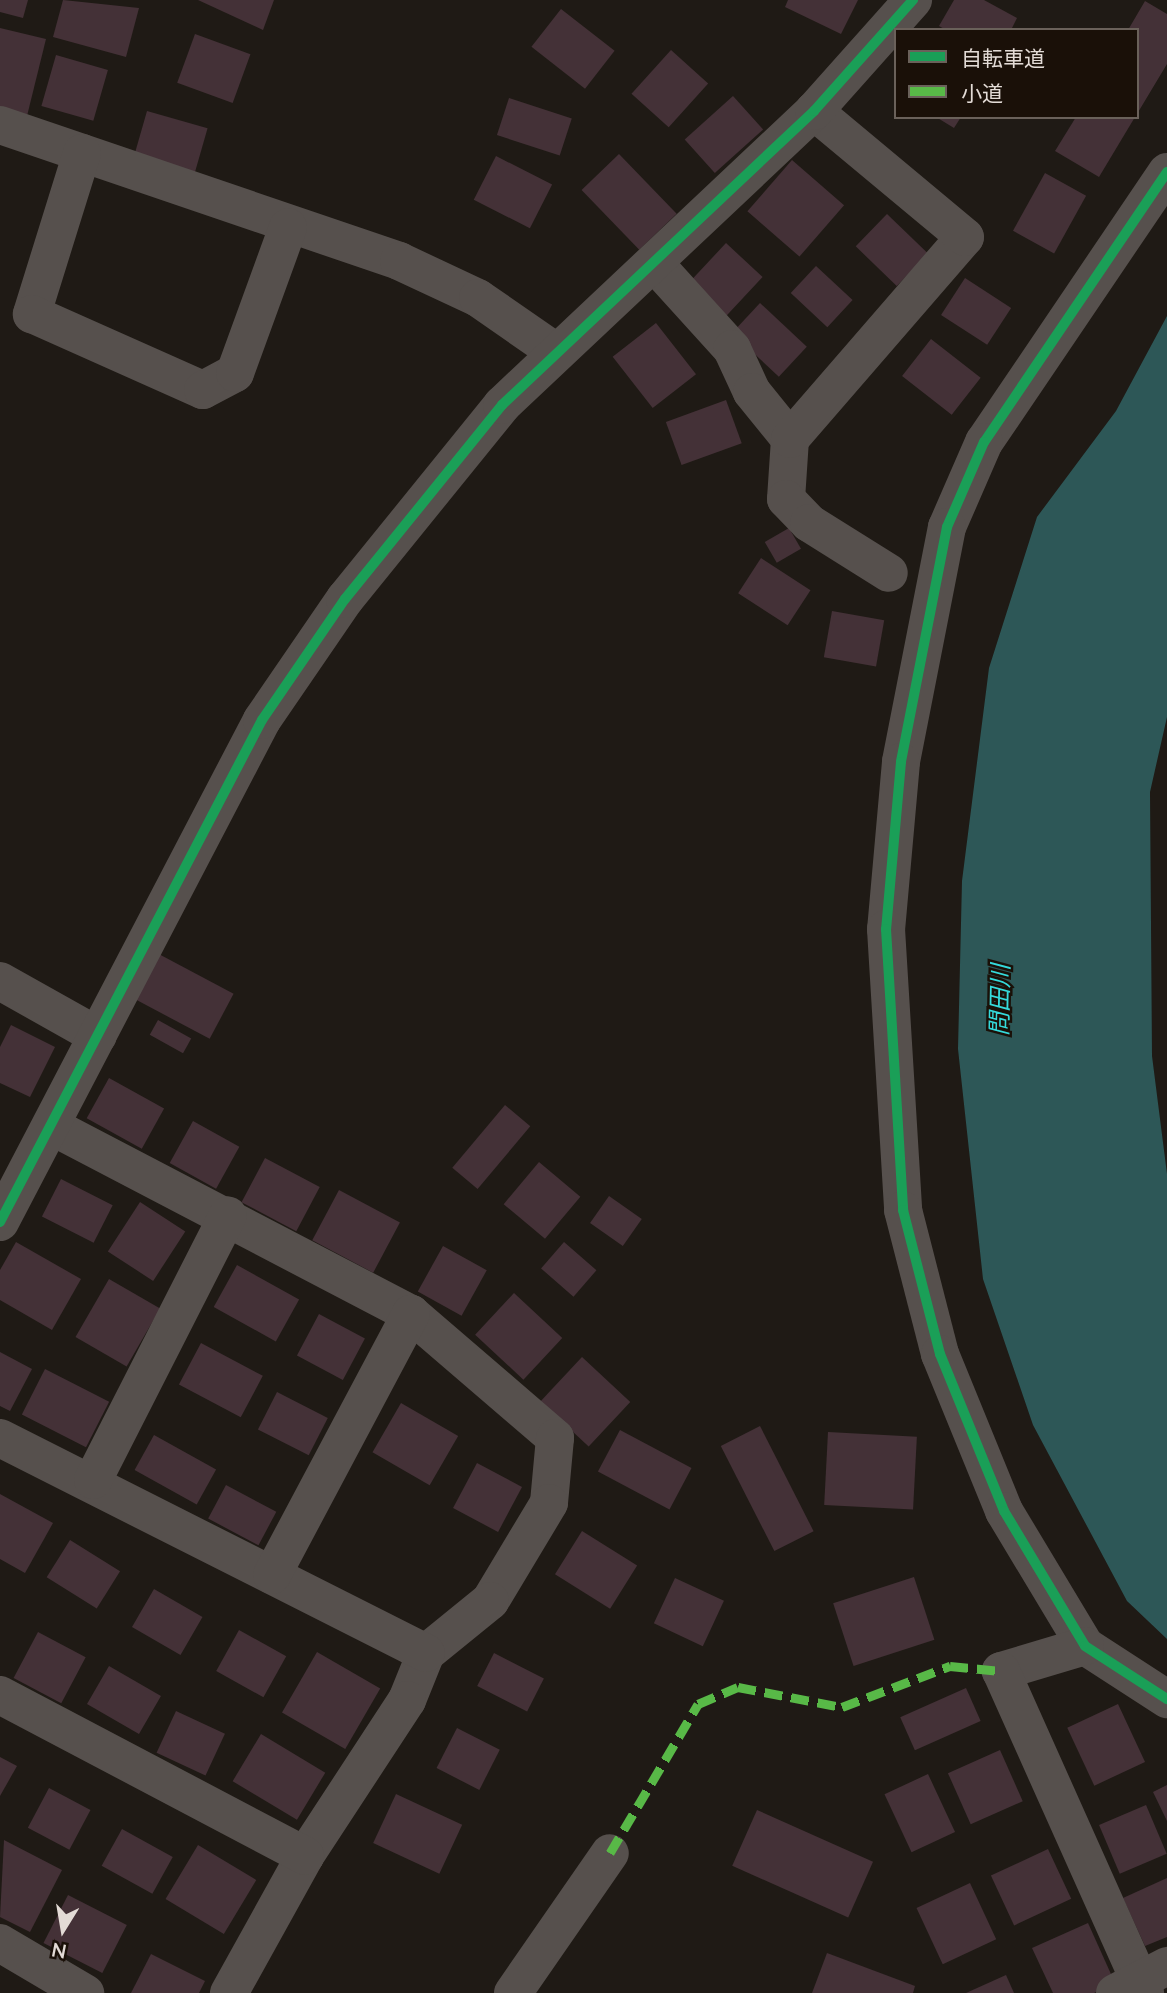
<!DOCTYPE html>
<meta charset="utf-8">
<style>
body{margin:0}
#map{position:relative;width:1167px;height:1993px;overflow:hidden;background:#1f1a15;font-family:Lato,"Noto Sans JP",sans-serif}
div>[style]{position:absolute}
.water>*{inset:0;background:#2d5757}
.building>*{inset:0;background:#443137;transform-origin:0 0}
.minor>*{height:38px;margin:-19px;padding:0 19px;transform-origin:19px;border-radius:19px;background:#56504d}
.quiet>*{height:9px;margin-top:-4.5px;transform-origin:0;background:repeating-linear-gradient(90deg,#58b947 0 18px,transparent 0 27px)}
.cycleway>*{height:10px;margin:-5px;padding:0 5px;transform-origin:5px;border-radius:5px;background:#1a9f57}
span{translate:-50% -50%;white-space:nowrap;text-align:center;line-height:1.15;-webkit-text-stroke:5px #1a1008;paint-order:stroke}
.water-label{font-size:24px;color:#35dadb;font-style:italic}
.legend{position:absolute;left:894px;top:28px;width:245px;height:91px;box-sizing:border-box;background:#1a1008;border:2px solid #6a615a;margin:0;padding:9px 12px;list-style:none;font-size:21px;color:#e3dbd6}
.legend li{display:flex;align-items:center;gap:14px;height:35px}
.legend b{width:35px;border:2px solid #6a615a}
.north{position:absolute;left:28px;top:1895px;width:70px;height:70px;-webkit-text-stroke:5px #1a1008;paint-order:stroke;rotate:191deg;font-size:19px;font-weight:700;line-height:28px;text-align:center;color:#e3dbd6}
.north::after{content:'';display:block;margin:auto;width:24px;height:32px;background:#e3dbd6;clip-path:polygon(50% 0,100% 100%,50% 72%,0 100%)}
</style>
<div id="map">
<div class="water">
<i style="clip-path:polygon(1167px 316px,1167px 717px,1150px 792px,1152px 1056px,1167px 1174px,1167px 1639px,1127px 1601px,1033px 1425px,983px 1279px,958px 1049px,962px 881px,989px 668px,1037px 517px,1116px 411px)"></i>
</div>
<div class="building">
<i style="clip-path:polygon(0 0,28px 0,23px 18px,0 12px)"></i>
<i style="clip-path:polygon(63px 0,139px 8px,126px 57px,53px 37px)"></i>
<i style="clip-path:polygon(198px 0,274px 0,263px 30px)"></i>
<i style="clip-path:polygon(788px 0,858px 0,841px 34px,785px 7px)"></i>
<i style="clip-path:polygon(954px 0,984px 0,1017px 18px,1011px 30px,946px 30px,939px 26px)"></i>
<i style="clip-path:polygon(1145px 1px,1167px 14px,1167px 64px,1137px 114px,1137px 30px,1128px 30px)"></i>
<i style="left:561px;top:9px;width:68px;height:48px;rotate:38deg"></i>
<i style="clip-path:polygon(0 28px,46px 39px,27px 116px,0 109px)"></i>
<i style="left:195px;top:34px;width:59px;height:52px;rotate:20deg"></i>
<i style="left:671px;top:50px;width:50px;height:59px;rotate:42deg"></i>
<i style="left:56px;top:55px;width:54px;height:53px;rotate:16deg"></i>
<i style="left:733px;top:96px;width:45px;height:65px;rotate:48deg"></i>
<i style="left:509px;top:98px;width:66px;height:39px;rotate:18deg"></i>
<i style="left:147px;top:111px;width:63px;height:52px;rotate:16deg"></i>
<i style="clip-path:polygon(936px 117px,961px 117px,954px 128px)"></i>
<i style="clip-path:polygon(1076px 117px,1135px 117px,1099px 177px,1055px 151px)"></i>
<i style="left:619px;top:154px;width:83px;height:52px;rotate:46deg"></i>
<i style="left:496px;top:156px;width:63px;height:49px;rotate:27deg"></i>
<i style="left:792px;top:160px;width:69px;height:68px;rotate:41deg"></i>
<i style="left:1045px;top:173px;width:47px;height:66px;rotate:29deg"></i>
<i style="left:887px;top:214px;width:57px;height:45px;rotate:44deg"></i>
<i style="left:726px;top:243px;width:50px;height:53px;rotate:43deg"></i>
<i style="left:816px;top:266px;width:50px;height:37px;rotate:43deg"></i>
<i style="left:965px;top:278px;width:55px;height:44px;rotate:33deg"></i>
<i style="left:760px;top:303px;width:64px;height:41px;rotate:43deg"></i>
<i style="left:656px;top:323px;width:65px;height:55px;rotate:52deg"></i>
<i style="left:931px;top:339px;width:63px;height:47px;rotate:38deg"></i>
<i style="left:726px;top:400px;width:46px;height:64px;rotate:70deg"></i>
<i style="left:789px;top:528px;width:24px;height:28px;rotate:60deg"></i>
<i style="left:761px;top:558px;width:59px;height:42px;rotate:33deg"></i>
<i style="left:832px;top:611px;width:53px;height:47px;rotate:10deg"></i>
<i style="left:155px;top:952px;width:89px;height:51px;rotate:28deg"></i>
<i style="left:158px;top:1020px;width:38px;height:17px;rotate:29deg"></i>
<i style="clip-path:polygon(11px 1025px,55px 1047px,30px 1097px,0 1083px,0 1047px)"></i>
<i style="left:109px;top:1078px;width:63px;height:46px;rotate:29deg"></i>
<i style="left:505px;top:1105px;width:33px;height:82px;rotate:40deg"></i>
<i style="left:193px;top:1121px;width:53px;height:48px;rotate:29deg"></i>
<i style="left:265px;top:1158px;width:62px;height:50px;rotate:28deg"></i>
<i style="left:539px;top:1162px;width:54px;height:55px;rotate:40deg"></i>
<i style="left:61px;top:1179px;width:58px;height:42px;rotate:27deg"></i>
<i style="left:339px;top:1190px;width:69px;height:57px;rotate:28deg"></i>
<i style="left:609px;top:1196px;width:40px;height:33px;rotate:35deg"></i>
<i style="left:140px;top:1202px;width:54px;height:59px;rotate:33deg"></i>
<i style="clip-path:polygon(16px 1242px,81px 1279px,52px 1330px,0 1300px,0 1270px)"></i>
<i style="left:564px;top:1242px;width:43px;height:35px;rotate:41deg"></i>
<i style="left:443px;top:1246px;width:50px;height:52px;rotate:29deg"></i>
<i style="left:237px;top:1265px;width:71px;height:48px;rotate:29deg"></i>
<i style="left:109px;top:1279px;width:59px;height:67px;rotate:30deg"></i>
<i style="left:514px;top:1293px;width:66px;height:57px;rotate:43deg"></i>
<i style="left:319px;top:1314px;width:52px;height:47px;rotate:28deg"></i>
<i style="left:201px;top:1343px;width:70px;height:47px;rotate:28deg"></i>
<i style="clip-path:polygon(0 1352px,32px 1369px,10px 1411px,0 1406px)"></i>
<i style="left:582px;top:1357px;width:66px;height:61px;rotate:43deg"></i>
<i style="left:45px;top:1369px;width:72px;height:51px;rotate:27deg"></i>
<i style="left:277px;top:1392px;width:57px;height:42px;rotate:27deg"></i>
<i style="left:401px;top:1403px;width:66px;height:57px;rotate:30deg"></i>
<i style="left:760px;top:1426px;width:118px;height:44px;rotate:63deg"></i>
<i style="left:620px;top:1430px;width:81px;height:47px;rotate:28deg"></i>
<i style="left:828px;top:1432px;width:89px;height:73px;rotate:3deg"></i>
<i style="left:154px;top:1435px;width:71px;height:40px;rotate:29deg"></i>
<i style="left:477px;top:1463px;width:51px;height:51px;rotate:28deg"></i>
<i style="left:226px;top:1485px;width:57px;height:38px;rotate:28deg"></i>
<i style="clip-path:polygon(0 1494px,53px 1523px,25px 1573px,0 1559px)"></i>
<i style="left:582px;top:1531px;width:65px;height:51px;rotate:32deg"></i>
<i style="left:70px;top:1540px;width:59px;height:44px;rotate:32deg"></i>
<i style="left:914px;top:1577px;width:66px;height:85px;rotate:72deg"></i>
<i style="left:675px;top:1578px;width:54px;height:50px;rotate:25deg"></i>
<i style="left:154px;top:1589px;width:56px;height:44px;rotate:30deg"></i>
<i style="left:239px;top:1630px;width:54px;height:47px;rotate:29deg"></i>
<i style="left:38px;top:1632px;width:54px;height:52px;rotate:28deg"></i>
<i style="left:317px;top:1652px;width:73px;height:70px;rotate:30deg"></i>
<i style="left:494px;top:1653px;width:56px;height:37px;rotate:27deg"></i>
<i style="left:109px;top:1666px;width:60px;height:44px;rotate:30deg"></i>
<i style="left:966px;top:1688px;width:36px;height:72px;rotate:66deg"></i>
<i style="left:1118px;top:1704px;width:64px;height:56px;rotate:65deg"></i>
<i style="left:176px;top:1711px;width:54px;height:46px;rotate:25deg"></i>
<i style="left:457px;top:1728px;width:48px;height:45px;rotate:27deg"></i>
<i style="left:261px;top:1734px;width:75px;height:55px;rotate:31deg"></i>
<i style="left:1000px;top:1750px;width:56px;height:57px;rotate:66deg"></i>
<i style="clip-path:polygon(0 1757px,17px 1766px,0 1796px)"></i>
<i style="left:928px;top:1774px;width:64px;height:48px;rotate:65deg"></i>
<i style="clip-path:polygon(1167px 1785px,1167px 1821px,1153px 1792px)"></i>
<i style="left:49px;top:1788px;width:47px;height:45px;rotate:28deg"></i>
<i style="left:396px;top:1794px;width:73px;height:54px;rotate:25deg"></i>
<i style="left:1146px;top:1805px;width:53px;height:51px;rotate:67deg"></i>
<i style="left:757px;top:1810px;width:127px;height:61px;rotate:24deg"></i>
<i style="left:122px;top:1829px;width:58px;height:42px;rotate:29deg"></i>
<i style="clip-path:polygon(4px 1840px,62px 1870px,30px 1932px,0 1917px)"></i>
<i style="left:198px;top:1845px;width:68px;height:63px;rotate:31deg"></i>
<i style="left:1048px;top:1849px;width:55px;height:63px;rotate:65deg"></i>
<i style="clip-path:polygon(1167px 1878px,1167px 1937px,1145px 1946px,1123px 1898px)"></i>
<i style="left:970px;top:1883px;width:62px;height:59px;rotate:65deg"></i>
<i style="left:68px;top:1895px;width:66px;height:54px;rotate:27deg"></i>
<i style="clip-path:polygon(1088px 1923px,1115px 1983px,1094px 1993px,1053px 1993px,1032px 1948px)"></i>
<i style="clip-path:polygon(827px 1953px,915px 1986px,913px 1993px,812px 1993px)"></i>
<i style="clip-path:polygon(151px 1954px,205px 1981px,199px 1993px,131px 1993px)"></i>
<i style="clip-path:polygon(1006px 1975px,1014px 1993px,966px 1993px)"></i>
</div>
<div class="minor">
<i style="left:0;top:125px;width:422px;rotate:18.8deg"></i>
<i style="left:399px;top:261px;width:87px;rotate:25.1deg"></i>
<i style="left:478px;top:298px;width:95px;rotate:34.7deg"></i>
<i style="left:82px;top:153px;width:169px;rotate:107.3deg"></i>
<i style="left:32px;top:314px;width:187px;rotate:24deg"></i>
<i style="left:203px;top:390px;width:36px;rotate:-28deg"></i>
<i style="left:235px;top:373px;width:155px;rotate:-70deg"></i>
<i style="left:1167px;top:172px;width:326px;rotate:124.1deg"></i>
<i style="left:984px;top:442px;width:93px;rotate:113.5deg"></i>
<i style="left:947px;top:527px;width:239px;rotate:101.1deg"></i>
<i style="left:901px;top:762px;width:168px;rotate:95.1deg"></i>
<i style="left:886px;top:929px;width:282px;rotate:86.5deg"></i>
<i style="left:903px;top:1210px;width:149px;rotate:75.6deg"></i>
<i style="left:940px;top:1354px;width:170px;rotate:67.8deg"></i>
<i style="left:1004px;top:1511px;width:157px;rotate:59deg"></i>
<i style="left:1085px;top:1646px;width:98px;rotate:32.9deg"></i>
<i style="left:655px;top:264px;width:115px;rotate:47.8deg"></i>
<i style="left:732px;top:349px;width:47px;rotate:65.1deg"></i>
<i style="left:752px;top:392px;width:60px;rotate:51deg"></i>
<i style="left:790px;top:439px;width:60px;rotate:93.8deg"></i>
<i style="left:786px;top:499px;width:33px;rotate:46deg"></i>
<i style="left:809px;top:523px;width:94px;rotate:32deg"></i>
<i style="left:790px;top:439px;width:267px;rotate:-49.1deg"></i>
<i style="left:965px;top:237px;width:197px;rotate:-140.2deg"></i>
<i style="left:0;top:981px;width:112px;rotate:29.3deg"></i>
<i style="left:53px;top:1127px;width:404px;rotate:27.6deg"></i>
<i style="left:411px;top:1314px;width:190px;rotate:40.7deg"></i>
<i style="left:555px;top:1438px;width:65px;rotate:95.3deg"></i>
<i style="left:549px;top:1503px;width:114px;rotate:121deg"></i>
<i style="left:490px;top:1601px;width:82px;rotate:140.9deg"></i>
<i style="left:426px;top:1653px;width:51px;rotate:112deg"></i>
<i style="left:407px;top:1700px;width:186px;rotate:123.2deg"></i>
<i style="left:305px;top:1856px;width:157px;rotate:119deg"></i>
<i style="left:0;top:1222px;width:566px;rotate:-62.44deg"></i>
<i style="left:262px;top:720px;width:147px;rotate:-55.6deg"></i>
<i style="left:345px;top:599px;width:250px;rotate:-51deg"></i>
<i style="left:502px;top:405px;width:429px;rotate:-43.3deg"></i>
<i style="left:814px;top:111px;width:149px;rotate:-48.3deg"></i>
<i style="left:0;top:1438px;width:477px;rotate:26.8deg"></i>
<i style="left:93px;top:1480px;width:297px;rotate:-63deg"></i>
<i style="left:272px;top:1575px;width:296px;rotate:-62deg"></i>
<i style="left:1085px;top:1646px;width:88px;rotate:163.4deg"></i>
<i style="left:1001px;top:1671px;width:353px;rotate:65.9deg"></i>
<i style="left:0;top:1695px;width:345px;rotate:27.8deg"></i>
<i style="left:0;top:1943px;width:99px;rotate:30.5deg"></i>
<i style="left:513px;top:1993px;width:170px;rotate:-55.3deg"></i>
<i style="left:1115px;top:1993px;width:59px;rotate:-27.4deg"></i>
</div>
<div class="quiet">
<i style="left:610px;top:1853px;width:173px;rotate:-59.4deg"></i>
<i style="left:698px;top:1704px;width:43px;rotate:-23deg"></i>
<i style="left:738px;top:1687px;width:106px;rotate:10.9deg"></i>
<i style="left:842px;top:1707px;width:116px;rotate:-20.8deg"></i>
<i style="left:950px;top:1666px;width:51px;rotate:5.6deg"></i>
</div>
<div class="cycleway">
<i style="left:1167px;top:172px;width:326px;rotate:124.1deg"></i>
<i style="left:984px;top:442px;width:93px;rotate:113.5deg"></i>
<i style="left:947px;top:527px;width:239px;rotate:101.1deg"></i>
<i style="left:901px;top:762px;width:168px;rotate:95.1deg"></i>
<i style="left:886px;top:929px;width:282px;rotate:86.5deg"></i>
<i style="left:903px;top:1210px;width:149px;rotate:75.6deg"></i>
<i style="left:940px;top:1354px;width:170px;rotate:67.8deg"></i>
<i style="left:1004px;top:1511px;width:157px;rotate:59deg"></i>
<i style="left:1085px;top:1646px;width:98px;rotate:32.9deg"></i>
<i style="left:0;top:1222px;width:566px;rotate:-62.44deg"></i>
<i style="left:262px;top:720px;width:147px;rotate:-55.6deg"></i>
<i style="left:345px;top:599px;width:250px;rotate:-51deg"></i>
<i style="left:502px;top:405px;width:429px;rotate:-43.3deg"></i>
<i style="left:814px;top:111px;width:149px;rotate:-48.3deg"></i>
</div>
<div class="water-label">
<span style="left:999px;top:1000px;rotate:-89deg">問田川</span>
</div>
<ul class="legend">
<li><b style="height:9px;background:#1a9f57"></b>自転車道</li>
<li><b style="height:9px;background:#58b947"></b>小道</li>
</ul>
<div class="north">N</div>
</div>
